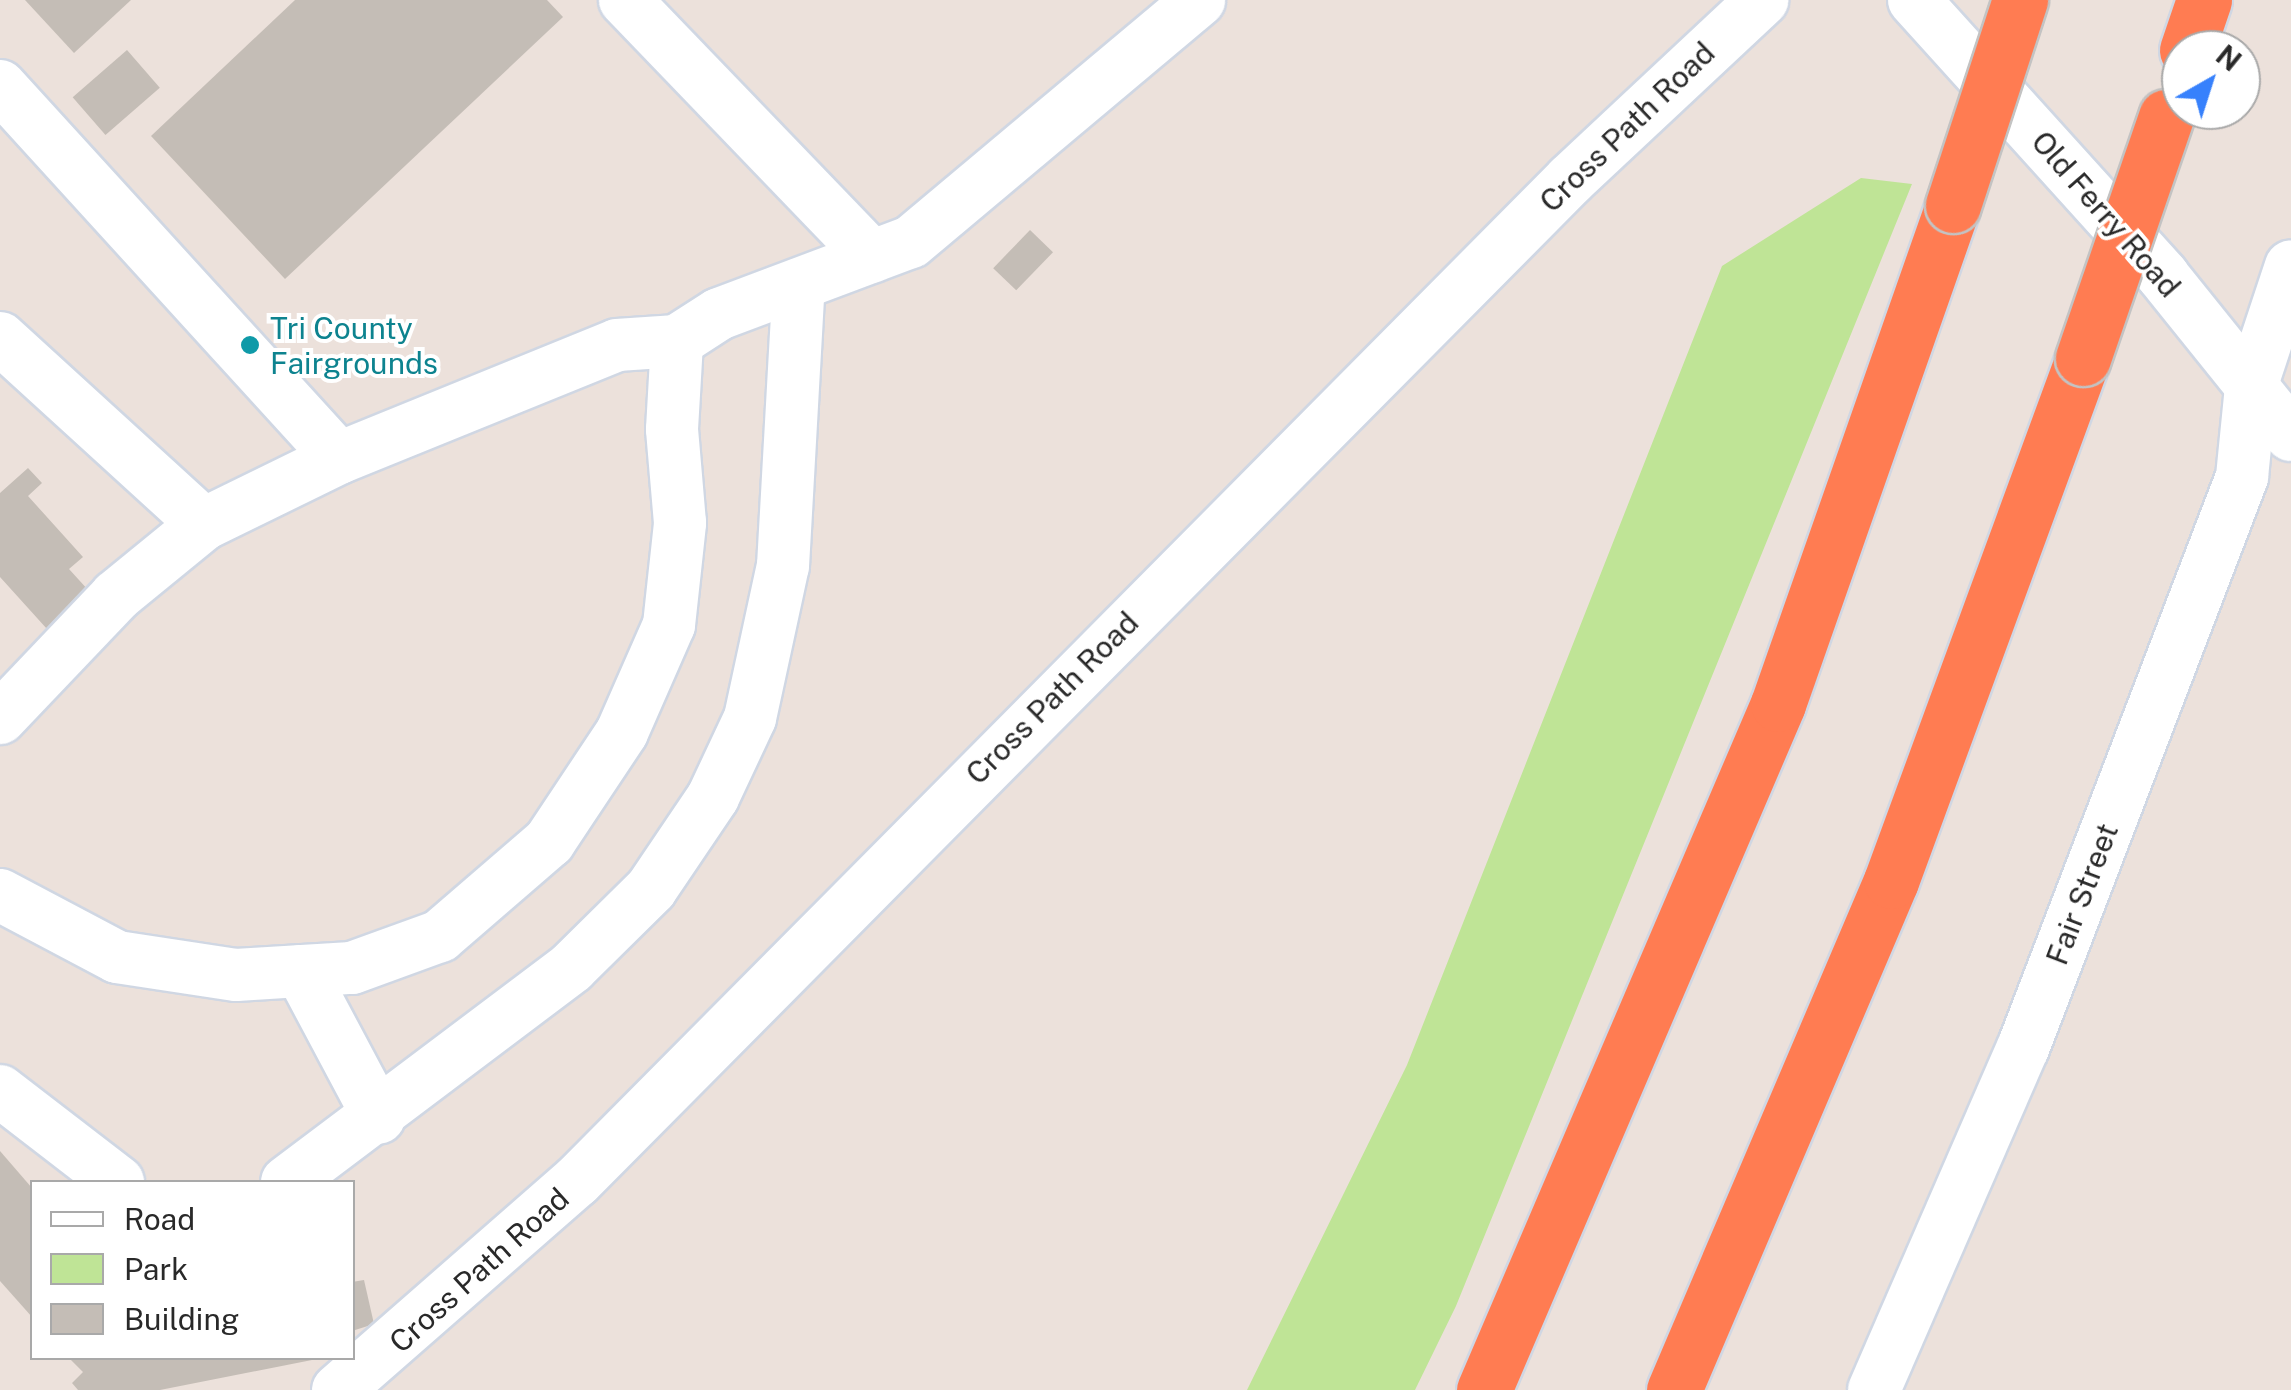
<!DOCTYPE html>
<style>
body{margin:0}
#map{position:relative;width:2291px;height:1390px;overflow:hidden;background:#ece1db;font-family:"Public Sans",sans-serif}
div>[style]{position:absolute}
.green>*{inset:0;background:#bfe496}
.building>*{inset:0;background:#c4bdb6;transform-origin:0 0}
.roads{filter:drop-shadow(2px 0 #d0d7e3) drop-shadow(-2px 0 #d0d7e3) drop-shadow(0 2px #d0d7e3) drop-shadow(0 -2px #d0d7e3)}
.minor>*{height:52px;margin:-26px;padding:0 26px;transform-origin:26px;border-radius:26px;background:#fff}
.highway>*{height:55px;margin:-27.5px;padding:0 27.5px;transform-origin:27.5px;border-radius:27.5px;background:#ff7c52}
.bridges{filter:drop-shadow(2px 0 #c3c3c3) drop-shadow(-2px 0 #c3c3c3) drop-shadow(0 2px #c3c3c3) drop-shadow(0 -2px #c3c3c3)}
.highway-bridge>*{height:55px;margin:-27.5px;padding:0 27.5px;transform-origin:27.5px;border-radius:27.5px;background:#ff7c52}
.dots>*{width:28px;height:28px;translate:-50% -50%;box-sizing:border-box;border:5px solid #fff;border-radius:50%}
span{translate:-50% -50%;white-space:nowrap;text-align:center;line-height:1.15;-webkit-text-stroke:8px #fff;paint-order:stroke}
.street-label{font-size:30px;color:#292929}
.culture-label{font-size:30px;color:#0d838f}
.left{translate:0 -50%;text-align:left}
.legend{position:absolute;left:30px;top:1180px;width:325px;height:180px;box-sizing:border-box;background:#fff;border:2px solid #a9a9a9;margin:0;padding:12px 18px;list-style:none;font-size:30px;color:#292929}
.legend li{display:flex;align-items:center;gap:20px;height:50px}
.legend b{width:50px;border:2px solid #a9a9a9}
.north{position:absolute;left:2161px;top:30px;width:100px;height:100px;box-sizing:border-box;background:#fff;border:2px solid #a9a9a9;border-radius:50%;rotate:39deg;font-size:28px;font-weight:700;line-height:40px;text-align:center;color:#292929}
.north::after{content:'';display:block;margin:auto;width:35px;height:45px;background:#3781fc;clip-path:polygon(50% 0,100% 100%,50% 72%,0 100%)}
</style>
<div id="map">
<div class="green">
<i style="clip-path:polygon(1861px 178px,1912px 184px,1456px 1306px,1415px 1390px,1247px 1390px,1407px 1065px,1722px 266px)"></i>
</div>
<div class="building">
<i style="clip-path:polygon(25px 0,131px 0,74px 53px)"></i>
<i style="clip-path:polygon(295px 0,547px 0,563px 17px,285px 279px,151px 136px)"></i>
<i style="left:127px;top:50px;width:50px;height:72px;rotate:49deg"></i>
<i style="left:1030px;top:230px;width:32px;height:53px;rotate:44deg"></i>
<i style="clip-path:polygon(28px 468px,42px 483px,28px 496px,83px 557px,69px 569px,89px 591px,47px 629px,0 577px,0 493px)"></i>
<i style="clip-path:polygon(0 1151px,32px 1188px,32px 1317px,0 1281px)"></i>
<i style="clip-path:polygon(364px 1280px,374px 1324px,352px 1331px,352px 1282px)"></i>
<i style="clip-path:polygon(69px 1358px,317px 1358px,317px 1359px,160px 1390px,78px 1390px,72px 1383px,83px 1372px)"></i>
</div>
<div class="roads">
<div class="minor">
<i style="left:625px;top:0;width:356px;rotate:46.1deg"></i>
<i style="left:1914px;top:0;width:372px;rotate:47.9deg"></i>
<i style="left:2163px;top:276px;width:204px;rotate:51.2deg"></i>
<i style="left:0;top:86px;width:503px;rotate:47.66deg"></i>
<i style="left:0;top:338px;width:276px;rotate:42.4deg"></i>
<i style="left:0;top:718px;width:168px;rotate:-46.4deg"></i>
<i style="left:116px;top:596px;width:114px;rotate:-39.3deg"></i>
<i style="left:204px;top:524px;width:150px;rotate:-26.1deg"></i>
<i style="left:339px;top:458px;width:300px;rotate:-22.1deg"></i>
<i style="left:617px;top:345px;width:60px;rotate:-3.8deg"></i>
<i style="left:0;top:895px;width:132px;rotate:27.9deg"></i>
<i style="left:117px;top:957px;width:120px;rotate:8.6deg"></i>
<i style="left:236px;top:975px;width:116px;rotate:-3.5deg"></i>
<i style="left:352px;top:968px;width:94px;rotate:-20deg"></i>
<i style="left:440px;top:936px;width:144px;rotate:-40.8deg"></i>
<i style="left:549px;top:842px;width:132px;rotate:-56.4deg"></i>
<i style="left:622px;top:732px;width:117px;rotate:-66.3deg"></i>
<i style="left:669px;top:625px;width:103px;rotate:-83.8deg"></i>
<i style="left:680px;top:523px;width:94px;rotate:-94.9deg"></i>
<i style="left:672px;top:429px;width:88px;rotate:-86.7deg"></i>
<i style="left:677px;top:341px;width:50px;rotate:-32.7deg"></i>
<i style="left:719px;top:314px;width:205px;rotate:-20.6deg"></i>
<i style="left:911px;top:242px;width:376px;rotate:-40deg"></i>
<i style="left:301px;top:971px;width:166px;rotate:62deg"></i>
<i style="left:0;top:1091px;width:149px;rotate:37.6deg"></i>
<i style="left:287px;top:1182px;width:357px;rotate:-37deg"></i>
<i style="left:572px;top:967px;width:111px;rotate:-44.6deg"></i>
<i style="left:651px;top:889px;width:111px;rotate:-56deg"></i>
<i style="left:713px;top:797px;width:87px;rotate:-64.9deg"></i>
<i style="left:750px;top:718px;width:156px;rotate:-77.8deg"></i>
<i style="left:783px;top:566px;width:282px;rotate:-86.8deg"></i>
<i style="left:338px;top:1390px;width:317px;rotate:-41.2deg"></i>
<i style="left:577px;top:1181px;width:1411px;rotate:-45.23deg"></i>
<i style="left:1571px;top:179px;width:262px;rotate:-43.1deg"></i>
<i style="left:1874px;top:1390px;width:373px;rotate:-66.5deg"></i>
<i style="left:2023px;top:1048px;width:612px;rotate:-69.02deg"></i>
<i style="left:2242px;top:477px;width:90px;rotate:-84.3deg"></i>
<i style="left:2251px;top:387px;width:127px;rotate:-71.7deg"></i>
</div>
<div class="highway">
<i style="left:2187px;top:50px;width:53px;rotate:-71.2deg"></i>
<i style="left:1484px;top:1390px;width:746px;rotate:-66.8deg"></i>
<i style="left:1778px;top:704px;width:529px;rotate:-70.67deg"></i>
<i style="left:1674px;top:1390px;width:553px;rotate:-66.91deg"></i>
<i style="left:1891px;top:881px;width:557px;rotate:-69.84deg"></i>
</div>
</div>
<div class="bridges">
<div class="highway-bridge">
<i style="left:1953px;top:205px;width:216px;rotate:-71.9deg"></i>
<i style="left:2083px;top:358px;width:255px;rotate:-71deg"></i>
</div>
</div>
<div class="dots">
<i style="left:250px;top:345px;background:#0f9aa8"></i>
</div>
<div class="street-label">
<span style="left:1627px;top:127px;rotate:-44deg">Cross Path Road</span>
<span style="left:2106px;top:214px;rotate:49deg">Old Ferry Road</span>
<span style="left:1052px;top:698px;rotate:-45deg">Cross Path Road</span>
<span style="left:2082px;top:894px;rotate:-69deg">Fair Street</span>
<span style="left:479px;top:1270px;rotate:-42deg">Cross Path Road</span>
</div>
<div class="culture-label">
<span class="left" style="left:270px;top:345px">Tri County<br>Fairgrounds</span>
</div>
<ul class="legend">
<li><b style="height:12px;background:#fff"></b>Road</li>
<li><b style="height:28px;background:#bfe496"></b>Park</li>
<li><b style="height:28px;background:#c4bdb6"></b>Building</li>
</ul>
<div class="north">N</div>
</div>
